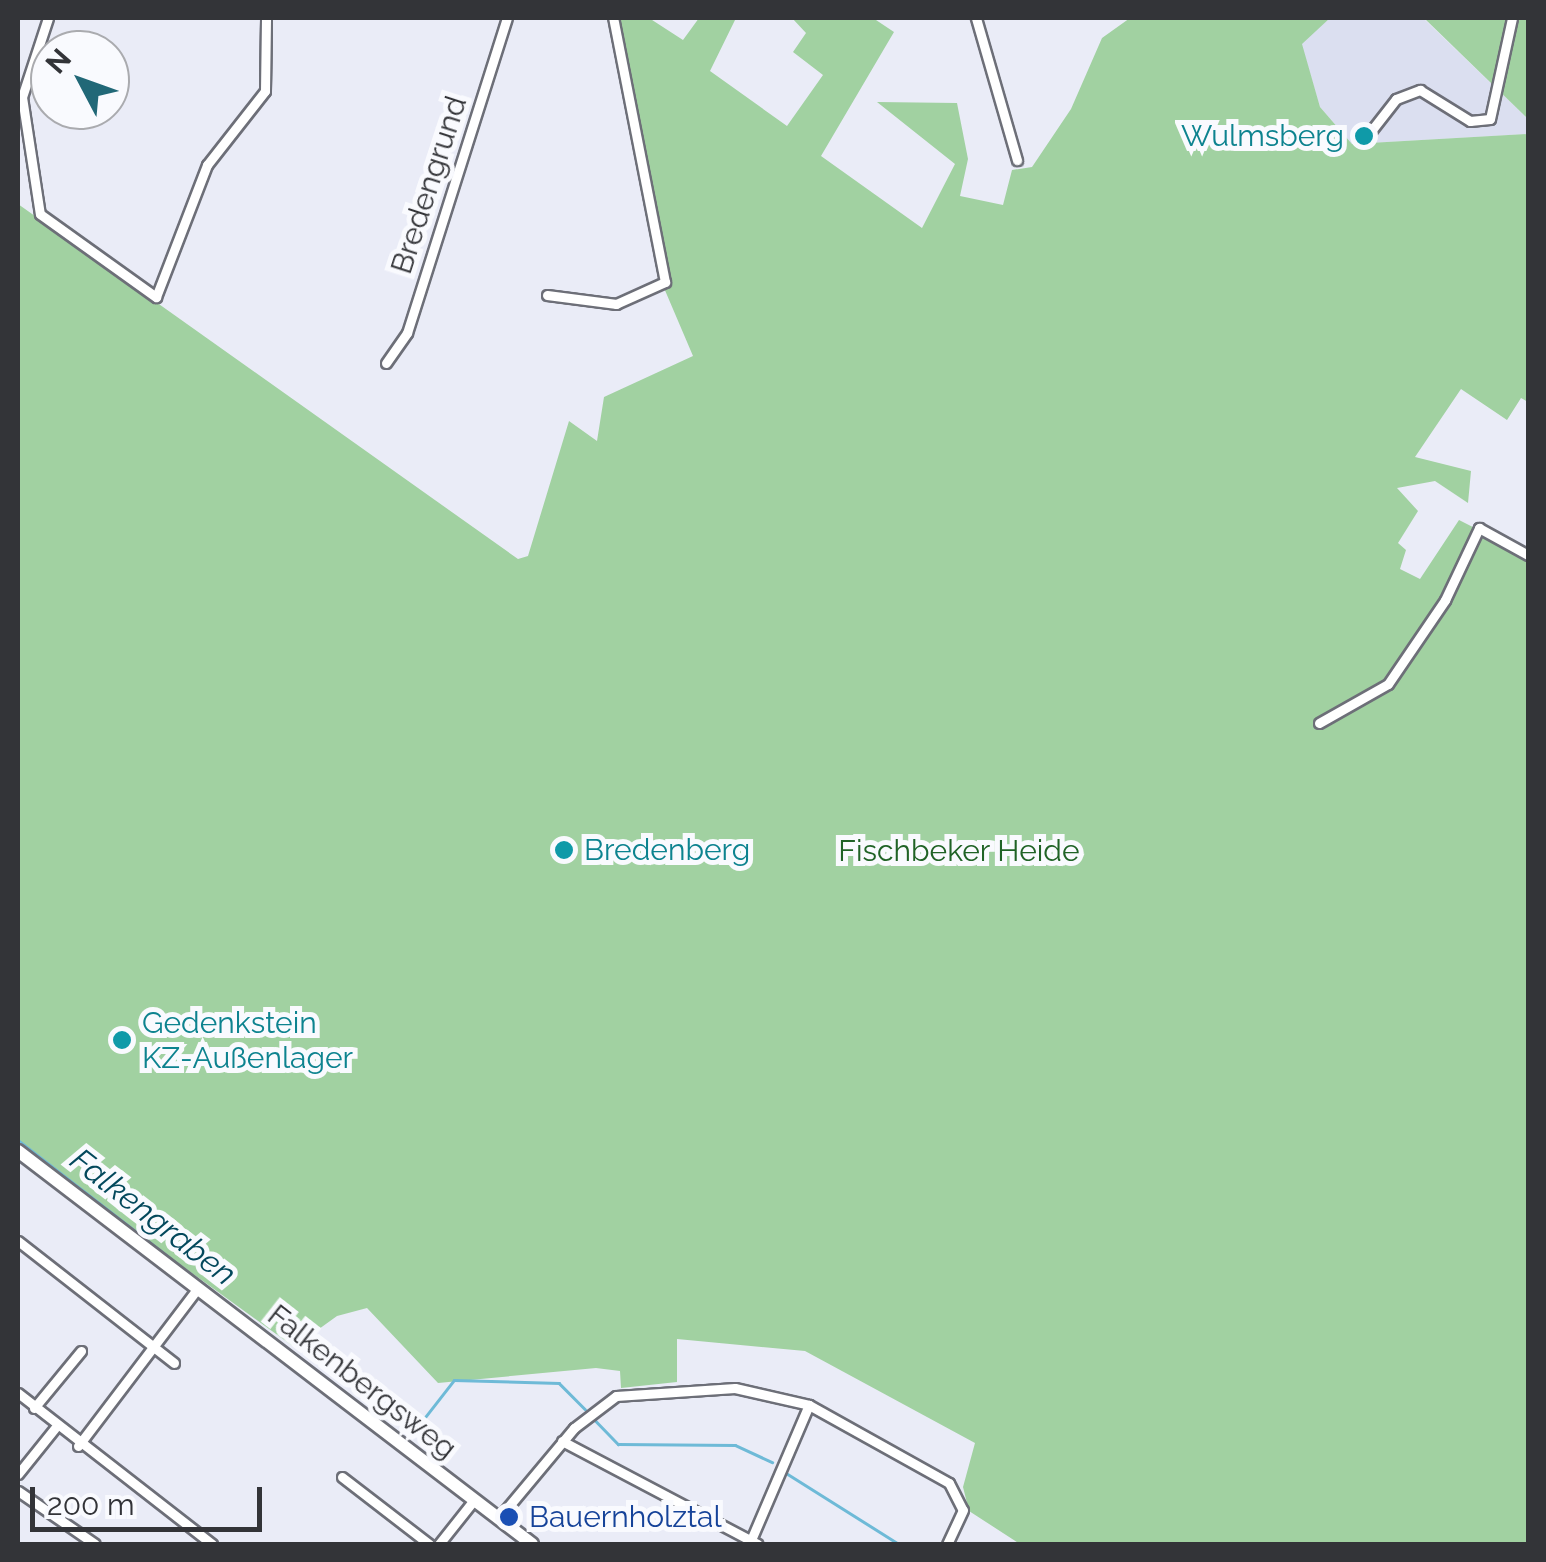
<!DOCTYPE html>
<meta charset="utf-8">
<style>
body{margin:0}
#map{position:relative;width:1546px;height:1562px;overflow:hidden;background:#eaecf7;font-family:Raleway,sans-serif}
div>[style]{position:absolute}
.built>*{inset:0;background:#dbdff0}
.green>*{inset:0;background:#a1d1a1}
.stream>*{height:2.5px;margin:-1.25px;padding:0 1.25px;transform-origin:1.25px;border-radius:1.25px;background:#6ebad7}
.roads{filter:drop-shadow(2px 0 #6d6f78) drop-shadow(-2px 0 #6d6f78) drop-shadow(0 2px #6d6f78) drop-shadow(0 -2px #6d6f78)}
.street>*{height:9px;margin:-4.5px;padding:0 4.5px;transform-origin:4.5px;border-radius:4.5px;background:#fff}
.secondary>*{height:12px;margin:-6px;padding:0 6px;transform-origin:6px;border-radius:6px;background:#fff}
.dots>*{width:28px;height:28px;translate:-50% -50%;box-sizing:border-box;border:5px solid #f9fafe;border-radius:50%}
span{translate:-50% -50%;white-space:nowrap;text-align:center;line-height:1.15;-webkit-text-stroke:10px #f9fafe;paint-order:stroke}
.culture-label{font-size:30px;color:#0d838f}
.right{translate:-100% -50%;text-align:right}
.left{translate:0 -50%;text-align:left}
.street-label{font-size:30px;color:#333438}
.park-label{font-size:30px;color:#206326}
.transit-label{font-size:30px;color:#164399}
.water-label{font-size:32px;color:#03485c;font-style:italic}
.frame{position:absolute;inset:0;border:20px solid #333438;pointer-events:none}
.north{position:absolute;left:30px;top:30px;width:100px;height:100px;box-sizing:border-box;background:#f9fafe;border:2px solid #aaabaf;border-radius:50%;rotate:311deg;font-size:28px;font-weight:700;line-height:40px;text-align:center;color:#333438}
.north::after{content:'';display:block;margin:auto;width:35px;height:45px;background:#216877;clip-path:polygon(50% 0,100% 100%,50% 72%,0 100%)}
.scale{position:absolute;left:30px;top:1487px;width:232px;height:45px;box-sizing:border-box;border:5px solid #333438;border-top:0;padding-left:12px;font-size:30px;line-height:35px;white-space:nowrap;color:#333438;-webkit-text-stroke:8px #f9fafe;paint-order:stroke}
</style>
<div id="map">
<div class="built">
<i style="clip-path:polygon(1330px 18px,1423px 18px,1528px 119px,1528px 134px,1352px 144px,1320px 107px,1301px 43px)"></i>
</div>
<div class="green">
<i style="clip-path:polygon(613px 18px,649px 18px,683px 40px,699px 18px,736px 18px,710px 71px,787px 126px,823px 75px,793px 52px,806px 33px,792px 18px,873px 18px,894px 32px,821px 156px,922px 228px,955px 164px,877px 102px,957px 103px,968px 159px,960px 196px,1003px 205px,1012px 170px,1032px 167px,1071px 109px,1102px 38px,1130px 18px,1330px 18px,1302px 44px,1320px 107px,1352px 144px,1528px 134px,1528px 402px,1521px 398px,1507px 420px,1461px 389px,1415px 457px,1471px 471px,1468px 503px,1435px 481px,1397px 488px,1418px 511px,1398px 543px,1406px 550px,1400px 569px,1420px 579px,1459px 520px,1528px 555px,1528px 1544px,1020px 1544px,969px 1511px,963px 1487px,975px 1443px,805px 1351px,677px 1339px,677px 1382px,621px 1388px,620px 1371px,596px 1368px,438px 1383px,367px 1308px,337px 1316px,294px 1347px,18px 1147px,18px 204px,518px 559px,528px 556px,569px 421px,597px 441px,604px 397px,693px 356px,664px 288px)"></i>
<i style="clip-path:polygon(1424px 18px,1528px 18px,1528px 119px)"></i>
</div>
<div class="stream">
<i style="left:18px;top:1140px;width:309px;rotate:37.8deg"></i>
<i style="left:288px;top:1349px;width:126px;rotate:37.6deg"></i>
<i style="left:594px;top:1419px;width:35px;rotate:46deg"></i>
<i style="left:618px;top:1444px;width:117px;rotate:0.5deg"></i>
<i style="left:735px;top:1445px;width:41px;rotate:24.7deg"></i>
<i style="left:412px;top:1434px;width:68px;rotate:-52.1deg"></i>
<i style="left:454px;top:1380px;width:105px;rotate:1.6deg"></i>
<i style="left:559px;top:1383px;width:37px;rotate:45deg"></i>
<i style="left:783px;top:1471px;width:137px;rotate:32.2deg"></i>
</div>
<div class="roads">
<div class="street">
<i style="left:48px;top:18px;width:83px;rotate:108.2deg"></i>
<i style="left:22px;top:97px;width:118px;rotate:81.3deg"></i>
<i style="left:40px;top:214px;width:143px;rotate:35.6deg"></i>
<i style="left:156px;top:297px;width:142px;rotate:-68.9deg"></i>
<i style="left:207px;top:165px;width:94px;rotate:-51.9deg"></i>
<i style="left:265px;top:91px;width:73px;rotate:-89.2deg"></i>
<i style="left:976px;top:18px;width:148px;rotate:73.9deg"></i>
<i style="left:1364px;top:140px;width:52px;rotate:-52deg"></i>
<i style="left:1396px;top:99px;width:26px;rotate:-21deg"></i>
<i style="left:1420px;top:90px;width:59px;rotate:31.8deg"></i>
<i style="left:1470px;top:121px;width:20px;rotate:-6deg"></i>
<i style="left:1490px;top:119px;width:103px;rotate:-77.7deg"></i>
<i style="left:547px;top:295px;width:70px;rotate:7.4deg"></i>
<i style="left:616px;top:304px;width:54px;rotate:-24.2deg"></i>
<i style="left:665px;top:282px;width:269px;rotate:-101.1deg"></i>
<i style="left:386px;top:363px;width:37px;rotate:-55deg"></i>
<i style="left:407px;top:333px;width:330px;rotate:-72.4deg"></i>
<i style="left:1319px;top:723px;width:79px;rotate:-29.5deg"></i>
<i style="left:1388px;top:684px;width:102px;rotate:-55.8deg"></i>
<i style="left:1445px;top:600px;width:80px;rotate:-64.7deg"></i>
<i style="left:1479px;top:528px;width:56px;rotate:28.9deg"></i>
<i style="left:18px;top:1241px;width:198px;rotate:38deg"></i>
<i style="left:18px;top:1393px;width:246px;rotate:37.9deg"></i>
<i style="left:34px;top:1408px;width:74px;rotate:-50.5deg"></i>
<i style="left:562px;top:1441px;width:221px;rotate:27.8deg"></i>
<i style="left:78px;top:1446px;width:198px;rotate:-52.8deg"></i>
<i style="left:18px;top:1474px;width:59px;rotate:-51.2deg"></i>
<i style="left:342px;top:1477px;width:110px;rotate:37.6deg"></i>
<i style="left:18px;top:1491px;width:93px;rotate:34.5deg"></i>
<i style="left:498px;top:1519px;width:119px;rotate:-50.1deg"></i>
<i style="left:574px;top:1428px;width:53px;rotate:-37.3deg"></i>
<i style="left:616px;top:1396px;width:119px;rotate:-3.8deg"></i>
<i style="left:735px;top:1388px;width:76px;rotate:12.9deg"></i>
<i style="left:809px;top:1405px;width:160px;rotate:29.1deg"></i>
<i style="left:949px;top:1483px;width:30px;rotate:63deg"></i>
<i style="left:963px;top:1510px;width:38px;rotate:115deg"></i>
<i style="left:751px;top:1540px;width:147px;rotate:-66.8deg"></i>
<i style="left:439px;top:1544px;width:56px;rotate:-51.5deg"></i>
</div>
<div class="secondary">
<i style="left:18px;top:1151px;width:647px;rotate:37.4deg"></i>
</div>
</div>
<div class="dots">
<i style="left:1364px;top:136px;background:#0f9aa8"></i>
<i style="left:564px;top:850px;background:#0f9aa8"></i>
<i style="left:122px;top:1040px;background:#0f9aa8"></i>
<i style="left:509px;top:1517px;background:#1a4fb4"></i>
</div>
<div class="culture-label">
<span class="right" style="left:1344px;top:136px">Wulmsberg</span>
<span class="left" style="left:584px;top:850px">Bredenberg</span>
<span class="left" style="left:142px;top:1040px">Gedenkstein<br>KZ-Außenlager</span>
</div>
<div class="street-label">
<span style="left:429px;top:185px;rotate:-72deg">Bredengrund</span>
<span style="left:362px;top:1382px;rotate:38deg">Falkenbergsweg</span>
</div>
<div class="park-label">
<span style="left:959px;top:851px">Fischbeker Heide</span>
</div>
<div class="transit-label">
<span class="left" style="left:529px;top:1517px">Bauernholztal</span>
</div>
<div class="water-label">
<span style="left:153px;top:1217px;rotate:38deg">Falkengraben</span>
</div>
<div class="frame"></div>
<div class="north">N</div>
<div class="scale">200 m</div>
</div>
